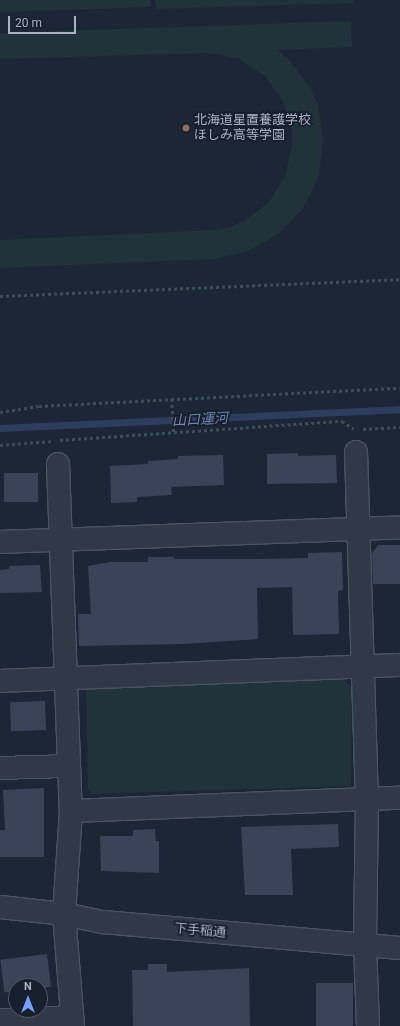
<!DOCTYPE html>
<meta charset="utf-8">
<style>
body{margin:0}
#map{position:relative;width:400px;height:1026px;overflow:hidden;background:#1d2637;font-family:Roboto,"Noto Sans JP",sans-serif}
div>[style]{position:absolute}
.green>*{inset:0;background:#1f3338}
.stream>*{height:7px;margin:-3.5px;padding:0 3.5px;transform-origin:3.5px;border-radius:3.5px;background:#2d3d5e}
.building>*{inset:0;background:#394458;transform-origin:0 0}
.path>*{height:2.5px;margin-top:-1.25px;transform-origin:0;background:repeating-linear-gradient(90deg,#3a4f53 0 3px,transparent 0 6px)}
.roads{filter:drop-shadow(1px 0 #4c5363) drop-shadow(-1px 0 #4c5363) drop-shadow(0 1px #4c5363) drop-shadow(0 -1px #4c5363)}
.minor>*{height:22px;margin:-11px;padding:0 11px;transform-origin:11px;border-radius:11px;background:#313848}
.dots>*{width:11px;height:11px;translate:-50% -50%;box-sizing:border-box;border:2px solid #171e2c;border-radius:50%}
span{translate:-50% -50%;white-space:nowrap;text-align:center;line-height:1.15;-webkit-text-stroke:3.5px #171e2c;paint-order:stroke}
.poi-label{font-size:13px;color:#aab2c5}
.left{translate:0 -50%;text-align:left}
.street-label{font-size:13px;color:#aab2c5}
.water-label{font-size:14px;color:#7086b1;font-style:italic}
.north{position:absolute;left:8px;top:978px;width:40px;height:40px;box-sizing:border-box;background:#171e2c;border:1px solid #525969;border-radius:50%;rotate:0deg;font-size:11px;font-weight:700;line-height:16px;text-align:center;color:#aab2c5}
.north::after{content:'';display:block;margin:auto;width:14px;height:18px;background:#769eff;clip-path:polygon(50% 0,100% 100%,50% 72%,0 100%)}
.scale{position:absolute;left:8px;top:16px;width:68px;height:18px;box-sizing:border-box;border:2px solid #aab2c5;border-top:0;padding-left:5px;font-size:12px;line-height:14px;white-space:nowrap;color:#aab2c5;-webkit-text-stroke:3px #171e2c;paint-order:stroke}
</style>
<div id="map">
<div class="green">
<i style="clip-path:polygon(0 0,151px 0,151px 7px,0 12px)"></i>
<i style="clip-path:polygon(155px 0,353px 0,353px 3px,156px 9px)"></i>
<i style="clip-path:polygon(351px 21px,352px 47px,278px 50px,290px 61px,311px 89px,318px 105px,323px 140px,319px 175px,312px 192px,304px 207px,280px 233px,248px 251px,215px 259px,0 268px,0 240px,213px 230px,230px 227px,244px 221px,269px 202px,285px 176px,292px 146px,292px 131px,283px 101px,265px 76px,239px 59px,209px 53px,0 59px,0 33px)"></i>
<i style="clip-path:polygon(339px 677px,352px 686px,351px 786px,92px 794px,88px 789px,86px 689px)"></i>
</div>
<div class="stream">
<i style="left:0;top:428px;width:400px;rotate:-2.7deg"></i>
</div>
<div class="building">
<i style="clip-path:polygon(298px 453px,298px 456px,336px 455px,337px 483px,267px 484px,267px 454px)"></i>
<i style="clip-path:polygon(223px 455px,224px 485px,171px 487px,172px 495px,137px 497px,137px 502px,111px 503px,110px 466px,148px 464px,148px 461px,178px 459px,178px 456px)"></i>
<i style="left:38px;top:473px;width:29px;height:34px;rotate:90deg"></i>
<i style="clip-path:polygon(378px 545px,400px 545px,400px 584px,373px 584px,372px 553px)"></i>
<i style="clip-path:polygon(342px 552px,343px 590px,338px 591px,339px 634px,293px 635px,292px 587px,257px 588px,258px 639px,183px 644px,79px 646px,78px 614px,91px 614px,88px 566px,110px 562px,148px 562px,148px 557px,174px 557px,174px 559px,256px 559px,308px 558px,308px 553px)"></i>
<i style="clip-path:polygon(40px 565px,42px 592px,0 593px,0 570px,9px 569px,9px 566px)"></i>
<i style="left:45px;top:701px;width:29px;height:35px;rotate:88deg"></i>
<i style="clip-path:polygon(44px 788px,44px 857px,0 857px,0 830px,5px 830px,3px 790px)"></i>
<i style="clip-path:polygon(338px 824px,339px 847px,291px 849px,293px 895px,245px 895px,241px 827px)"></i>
<i style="clip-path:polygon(155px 829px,156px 841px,159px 841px,159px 873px,101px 871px,100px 836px,133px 836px,133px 830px)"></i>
<i style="left:47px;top:954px;width:33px;height:47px;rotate:83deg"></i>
<i style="clip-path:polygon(148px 964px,167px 964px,167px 972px,249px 968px,250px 1026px,133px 1026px,132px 970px,148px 970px)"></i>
<i style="left:316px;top:983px;width:37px;height:43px"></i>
</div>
<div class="path">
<i style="left:0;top:296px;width:400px;rotate:-2.4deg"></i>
<i style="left:172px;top:399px;width:33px;rotate:87deg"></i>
<i style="left:0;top:412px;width:39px;rotate:-9deg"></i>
<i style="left:39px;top:406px;width:361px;rotate:-2.9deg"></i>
<i style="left:363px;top:429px;width:37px;rotate:-3deg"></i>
<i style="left:60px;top:440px;width:283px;rotate:-3.9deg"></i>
<i style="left:342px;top:421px;width:14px;rotate:34deg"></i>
<i style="left:0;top:445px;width:53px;rotate:-4.3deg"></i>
</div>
<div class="roads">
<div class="minor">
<i style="left:356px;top:452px;width:347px;rotate:88.2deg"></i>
<i style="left:367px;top:799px;width:146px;rotate:90.8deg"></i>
<i style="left:365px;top:945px;width:81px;rotate:87.9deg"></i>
<i style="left:58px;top:464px;width:347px;rotate:87.9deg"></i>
<i style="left:71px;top:811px;width:103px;rotate:93.9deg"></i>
<i style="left:64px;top:914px;width:112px;rotate:85.4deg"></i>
<i style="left:0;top:542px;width:400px;rotate:-2.1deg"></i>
<i style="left:0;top:681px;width:400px;rotate:-2.3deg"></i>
<i style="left:0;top:768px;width:69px;rotate:-1.7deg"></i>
<i style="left:71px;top:811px;width:329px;rotate:-2.3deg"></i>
<i style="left:0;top:907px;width:64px;rotate:6.2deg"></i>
<i style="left:64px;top:914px;width:40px;rotate:12deg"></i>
<i style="left:103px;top:922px;width:298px;rotate:5deg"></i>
<i style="left:0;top:1020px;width:71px;rotate:-2.4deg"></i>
</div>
</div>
<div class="dots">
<i style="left:186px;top:128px;background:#8d6e63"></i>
</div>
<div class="poi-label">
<span class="left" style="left:194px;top:128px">北海道星置養護学校<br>ほしみ高等学園</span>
</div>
<div class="street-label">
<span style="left:200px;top:931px;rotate:5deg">下手稲通</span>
</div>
<div class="water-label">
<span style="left:200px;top:419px;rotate:-3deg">山口運河</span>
</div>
<div class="north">N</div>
<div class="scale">20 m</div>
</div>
